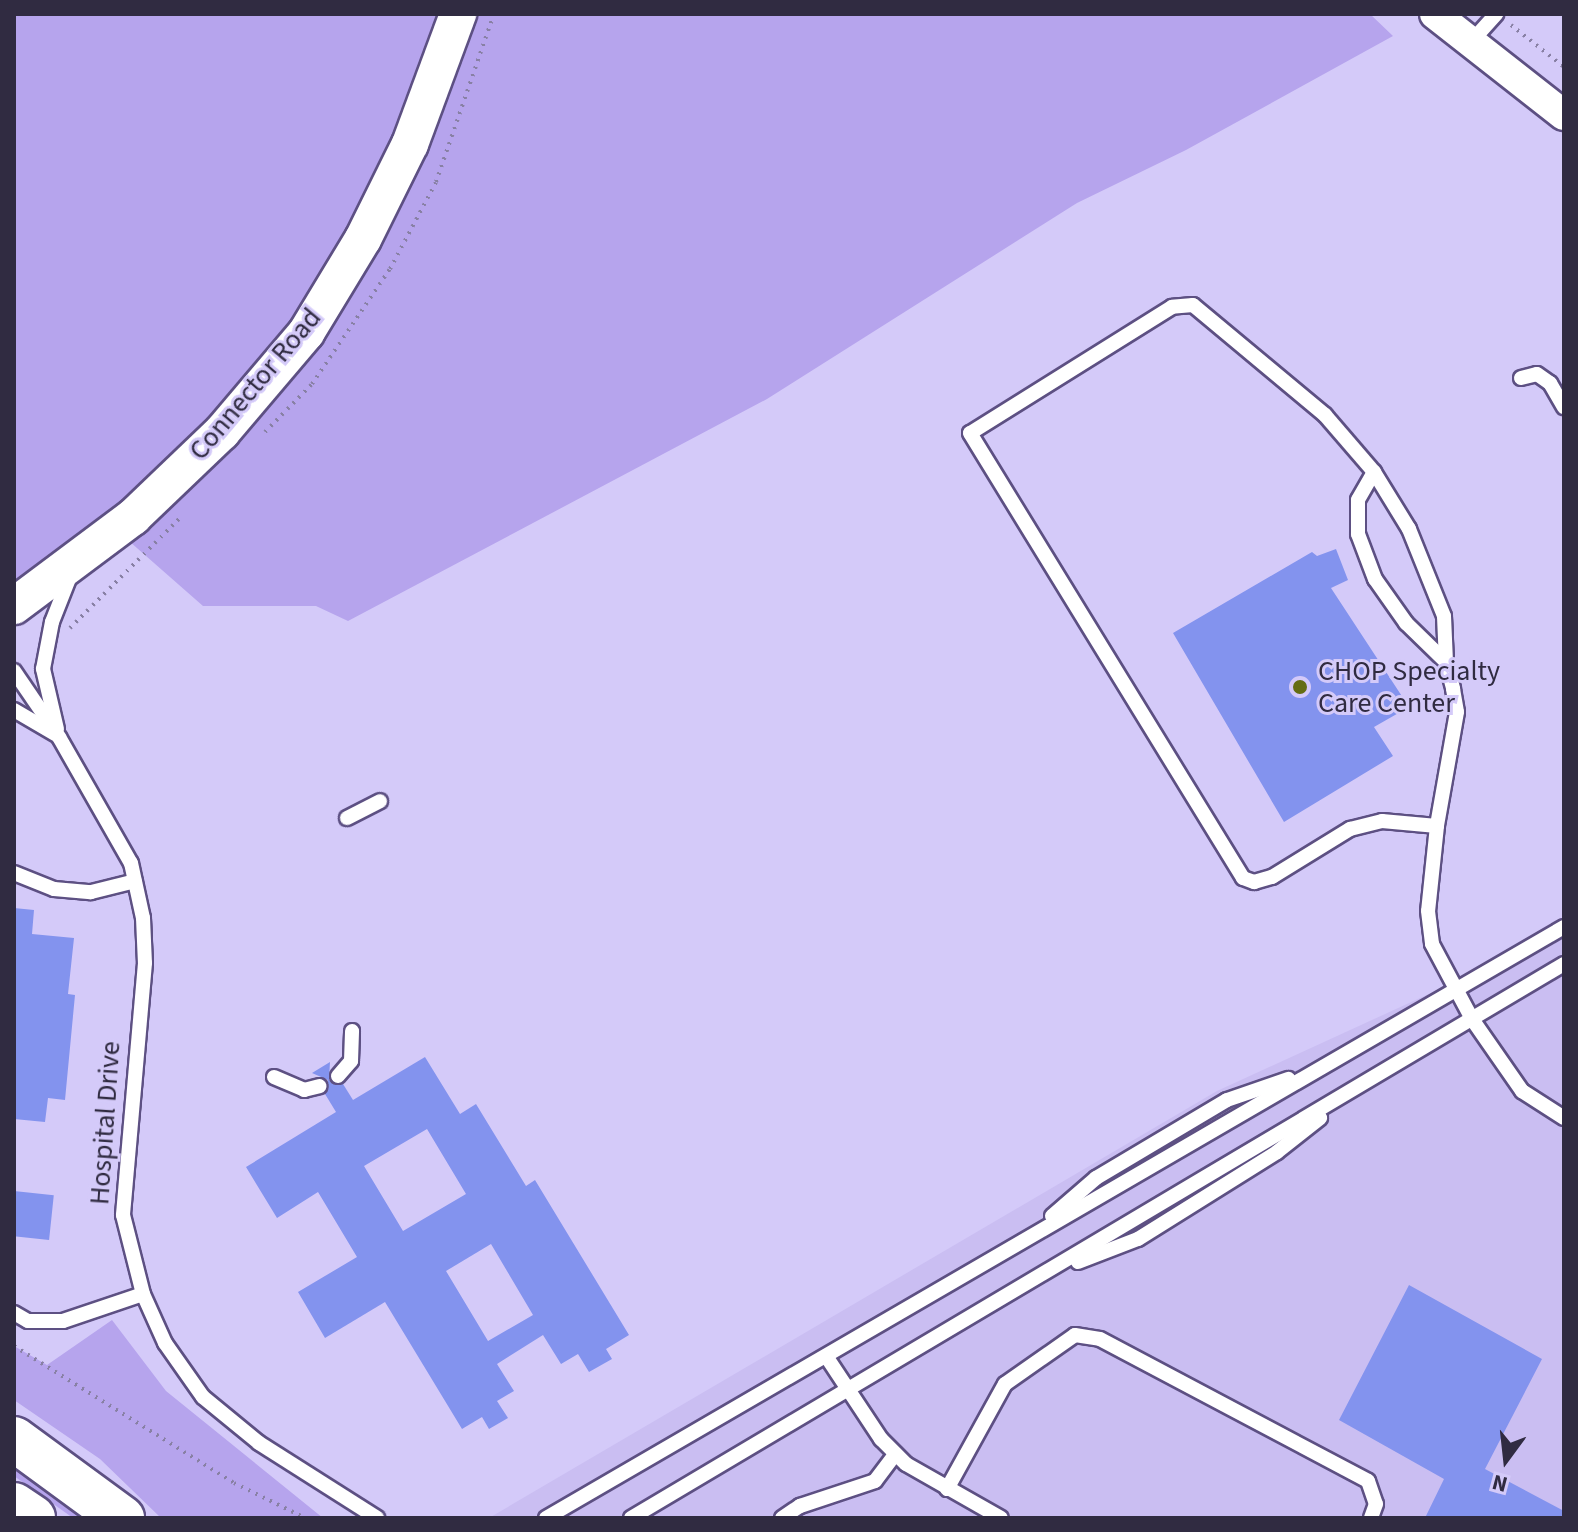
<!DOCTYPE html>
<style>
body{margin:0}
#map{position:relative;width:1578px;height:1532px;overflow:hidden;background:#d4caf9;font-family:"Source Sans 3",sans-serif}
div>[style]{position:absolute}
.built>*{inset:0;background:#cabef2}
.green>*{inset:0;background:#b6a4ed}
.building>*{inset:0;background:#8393ee;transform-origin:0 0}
.path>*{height:4px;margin-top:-2px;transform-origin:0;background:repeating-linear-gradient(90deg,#8880a4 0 2px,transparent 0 8px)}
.roads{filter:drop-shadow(2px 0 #5d5083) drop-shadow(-2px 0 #5d5083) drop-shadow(0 2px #5d5083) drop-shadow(0 -2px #5d5083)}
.service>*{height:14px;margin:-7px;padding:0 7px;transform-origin:7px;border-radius:7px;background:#fff}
.minor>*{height:30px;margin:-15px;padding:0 15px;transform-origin:15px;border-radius:15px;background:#fff}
.tertiary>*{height:36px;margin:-18px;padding:0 18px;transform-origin:18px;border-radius:18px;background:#fff}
.trunk>*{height:44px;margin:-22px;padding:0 22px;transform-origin:22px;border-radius:22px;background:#fff}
.dots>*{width:22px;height:22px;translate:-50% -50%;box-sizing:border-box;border:4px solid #d4caf9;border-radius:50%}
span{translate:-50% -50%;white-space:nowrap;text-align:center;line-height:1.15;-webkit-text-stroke:6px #d4caf9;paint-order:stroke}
.street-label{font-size:28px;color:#302b41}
.poi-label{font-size:28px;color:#302b41}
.left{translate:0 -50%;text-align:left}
.frame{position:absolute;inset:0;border:16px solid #302b41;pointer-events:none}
.north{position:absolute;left:1466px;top:1420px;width:80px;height:80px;-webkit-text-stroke:6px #d4caf9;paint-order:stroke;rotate:195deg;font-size:22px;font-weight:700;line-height:32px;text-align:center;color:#302b41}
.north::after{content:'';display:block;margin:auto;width:28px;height:36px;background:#302b41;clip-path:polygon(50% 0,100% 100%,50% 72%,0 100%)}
</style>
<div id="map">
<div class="built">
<i style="clip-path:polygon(1564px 932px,1564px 1518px,489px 1518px,1217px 1091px)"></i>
</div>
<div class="green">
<i style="clip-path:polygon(14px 14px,1370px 14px,1393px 36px,1186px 150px,1077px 203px,767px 399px,348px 621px,316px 606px,203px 606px,113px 527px,14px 600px)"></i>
<i style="clip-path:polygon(112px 1320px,166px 1391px,323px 1518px,161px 1518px,100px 1459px,14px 1400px,14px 1346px,47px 1365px)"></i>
<i style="clip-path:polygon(14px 1467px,97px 1518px,73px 1518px,14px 1476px)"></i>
</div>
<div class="building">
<i style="clip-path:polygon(1336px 549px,1348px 580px,1331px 588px,1409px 707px,1374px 727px,1393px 756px,1284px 822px,1173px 633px,1312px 552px,1317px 556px)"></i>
<i style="clip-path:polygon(14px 908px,34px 910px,32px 934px,74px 938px,68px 994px,75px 995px,65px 1100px,48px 1098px,45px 1122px,14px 1119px)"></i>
<i style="clip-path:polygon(evenodd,425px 1057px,460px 1114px,476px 1104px,526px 1186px,535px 1180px,629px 1335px,606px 1349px,612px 1359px,589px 1372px,578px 1354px,561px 1364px,543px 1335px,497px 1364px,514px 1391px,497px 1401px,508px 1418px,489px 1429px,482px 1417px,462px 1429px,385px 1302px,325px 1338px,298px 1292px,357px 1257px,318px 1192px,277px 1218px,246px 1167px,336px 1112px,325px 1094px,328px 1080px,312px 1073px,330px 1062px,329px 1080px,343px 1084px,353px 1100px,425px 1057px,427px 1129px,466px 1194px,403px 1231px,364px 1166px,427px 1129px,425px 1057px,491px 1244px,533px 1315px,488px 1341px,446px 1271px,491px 1244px)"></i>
<i style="left:14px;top:1191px;width:40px;height:45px;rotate:6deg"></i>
<i style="clip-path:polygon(1409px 1285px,1542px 1359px,1485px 1469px,1564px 1511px,1564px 1518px,1425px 1518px,1444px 1479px,1339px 1420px)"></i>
</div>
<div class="path">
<i style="left:1511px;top:25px;width:68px;rotate:38.4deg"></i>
<i style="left:265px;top:432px;width:67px;rotate:-45.6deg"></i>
<i style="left:312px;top:384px;width:139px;rotate:-55.9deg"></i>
<i style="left:390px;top:269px;width:98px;rotate:-62.1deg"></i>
<i style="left:436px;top:182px;width:178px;rotate:-71deg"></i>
<i style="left:70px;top:628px;width:156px;rotate:-45deg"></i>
<i style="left:14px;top:1346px;width:259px;rotate:31.9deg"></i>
<i style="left:234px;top:1483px;width:79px;rotate:26.2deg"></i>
</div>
<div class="roads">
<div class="service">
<i style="left:1471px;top:42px;width:38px;rotate:-48deg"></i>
<i style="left:1521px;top:378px;width:16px;rotate:-14deg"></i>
<i style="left:1537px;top:374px;width:16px;rotate:35deg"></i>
<i style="left:1550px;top:383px;width:28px;rotate:60deg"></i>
<i style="left:1374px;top:472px;width:32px;rotate:120deg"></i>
<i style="left:1358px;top:500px;width:34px;rotate:90deg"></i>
<i style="left:1358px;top:534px;width:48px;rotate:69.3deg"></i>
<i style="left:1375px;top:579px;width:54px;rotate:54.8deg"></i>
<i style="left:1406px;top:623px;width:56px;rotate:44.3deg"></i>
<i style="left:1446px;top:662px;width:28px;rotate:75deg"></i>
<i style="left:1453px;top:689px;width:23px;rotate:80deg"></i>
<i style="left:1457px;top:712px;width:116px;rotate:100deg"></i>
<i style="left:1446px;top:662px;width:46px;rotate:-92.5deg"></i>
<i style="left:1444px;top:616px;width:94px;rotate:-111.9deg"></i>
<i style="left:1409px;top:529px;width:67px;rotate:-121.6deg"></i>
<i style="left:1374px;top:472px;width:75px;rotate:-130.7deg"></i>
<i style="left:1325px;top:415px;width:172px;rotate:-140.2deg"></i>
<i style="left:1193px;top:305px;width:21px;rotate:175deg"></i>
<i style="left:1172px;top:307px;width:238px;rotate:148deg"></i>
<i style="left:970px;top:433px;width:522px;rotate:58.47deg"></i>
<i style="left:1243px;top:878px;width:12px;rotate:20deg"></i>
<i style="left:1254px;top:882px;width:19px;rotate:-16deg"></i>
<i style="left:1272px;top:877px;width:92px;rotate:-31.6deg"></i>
<i style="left:1350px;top:829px;width:33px;rotate:-14deg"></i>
<i style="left:1382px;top:821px;width:55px;rotate:5.2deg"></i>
<i style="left:1437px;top:826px;width:85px;rotate:96deg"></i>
<i style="left:1428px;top:911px;width:33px;rotate:83deg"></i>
<i style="left:1432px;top:944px;width:85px;rotate:61.9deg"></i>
<i style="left:1472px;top:1019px;width:88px;rotate:55.2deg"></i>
<i style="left:1522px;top:1091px;width:50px;rotate:32.7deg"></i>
<i style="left:14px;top:671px;width:80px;rotate:55.7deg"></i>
<i style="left:59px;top:737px;width:145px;rotate:60.3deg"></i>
<i style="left:131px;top:863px;width:56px;rotate:77.7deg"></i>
<i style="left:143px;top:918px;width:45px;rotate:87.5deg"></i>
<i style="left:145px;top:963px;width:253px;rotate:95deg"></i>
<i style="left:123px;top:1215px;width:81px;rotate:75.8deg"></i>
<i style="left:143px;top:1294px;width:54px;rotate:65.8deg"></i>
<i style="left:165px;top:1343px;width:66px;rotate:54.9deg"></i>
<i style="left:203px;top:1397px;width:72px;rotate:39.4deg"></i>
<i style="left:259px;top:1443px;width:140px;rotate:32.4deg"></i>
<i style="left:14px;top:710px;width:48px;rotate:30.3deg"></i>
<i style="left:57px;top:729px;width:62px;rotate:-103.1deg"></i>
<i style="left:43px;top:669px;width:48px;rotate:-79.2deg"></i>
<i style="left:52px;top:622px;width:49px;rotate:-68.6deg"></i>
<i style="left:347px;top:818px;width:37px;rotate:-27deg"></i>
<i style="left:14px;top:873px;width:43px;rotate:21.8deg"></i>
<i style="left:54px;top:889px;width:37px;rotate:5deg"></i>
<i style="left:91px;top:892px;width:45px;rotate:-14deg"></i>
<i style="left:338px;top:1076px;width:20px;rotate:-49deg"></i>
<i style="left:351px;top:1061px;width:30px;rotate:-88deg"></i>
<i style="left:274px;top:1077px;width:33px;rotate:23deg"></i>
<i style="left:304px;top:1090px;width:16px;rotate:-14deg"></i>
<i style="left:1052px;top:1216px;width:58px;rotate:-40.8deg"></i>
<i style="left:1096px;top:1178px;width:152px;rotate:-30.8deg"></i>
<i style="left:1227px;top:1100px;width:65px;rotate:-19deg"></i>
<i style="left:1078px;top:1262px;width:64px;rotate:-21deg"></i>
<i style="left:1138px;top:1239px;width:164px;rotate:-32deg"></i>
<i style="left:1277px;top:1152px;width:55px;rotate:-38.3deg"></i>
<i style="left:14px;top:1313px;width:16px;rotate:30deg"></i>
<i style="left:28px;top:1321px;width:35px"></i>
<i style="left:63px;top:1321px;width:84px;rotate:-18.6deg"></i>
<i style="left:826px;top:1356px;width:100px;rotate:56.5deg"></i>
<i style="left:881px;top:1439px;width:35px;rotate:45deg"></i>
<i style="left:906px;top:1464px;width:109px;rotate:29.6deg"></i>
<i style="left:947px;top:1489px;width:120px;rotate:-61.1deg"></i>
<i style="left:1005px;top:1384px;width:85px;rotate:-35deg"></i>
<i style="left:1075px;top:1335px;width:25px;rotate:9deg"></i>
<i style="left:1100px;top:1339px;width:303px;rotate:27.9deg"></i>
<i style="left:1368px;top:1481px;width:24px;rotate:71deg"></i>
<i style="left:1376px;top:1504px;width:15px;rotate:110deg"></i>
<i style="left:546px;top:1518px;width:1177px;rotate:-30.14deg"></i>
<i style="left:631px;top:1518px;width:1085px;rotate:-30.7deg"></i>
<i style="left:782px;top:1518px;width:22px;rotate:-34deg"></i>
<i style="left:800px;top:1506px;width:79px;rotate:-18.4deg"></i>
<i style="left:875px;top:1481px;width:34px;rotate:-53deg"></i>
</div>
<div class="minor">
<i style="left:1435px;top:14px;width:164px;rotate:38.1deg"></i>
</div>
<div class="tertiary">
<i style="left:14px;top:606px;width:149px;rotate:-36.8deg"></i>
<i style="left:133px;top:517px;width:123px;rotate:-43.7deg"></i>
<i style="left:222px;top:432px;width:130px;rotate:-49.7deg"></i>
<i style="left:306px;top:333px;width:110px;rotate:-58.8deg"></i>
<i style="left:363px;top:239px;width:106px;rotate:-63.7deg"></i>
<i style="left:410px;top:144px;width:139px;rotate:-69.7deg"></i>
</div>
<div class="trunk">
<i style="left:14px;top:1439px;width:134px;rotate:36.2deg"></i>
<i style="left:14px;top:1505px;width:23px;rotate:34deg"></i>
</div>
</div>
<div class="dots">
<i style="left:1300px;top:687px;background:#656d13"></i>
</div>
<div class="street-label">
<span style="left:255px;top:384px;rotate:-50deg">Connector Road</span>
<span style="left:105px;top:1123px;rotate:-86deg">Hospital Drive</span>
</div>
<div class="poi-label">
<span class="left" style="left:1318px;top:687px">CHOP Specialty<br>Care Center</span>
</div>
<div class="frame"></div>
<div class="north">N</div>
</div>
